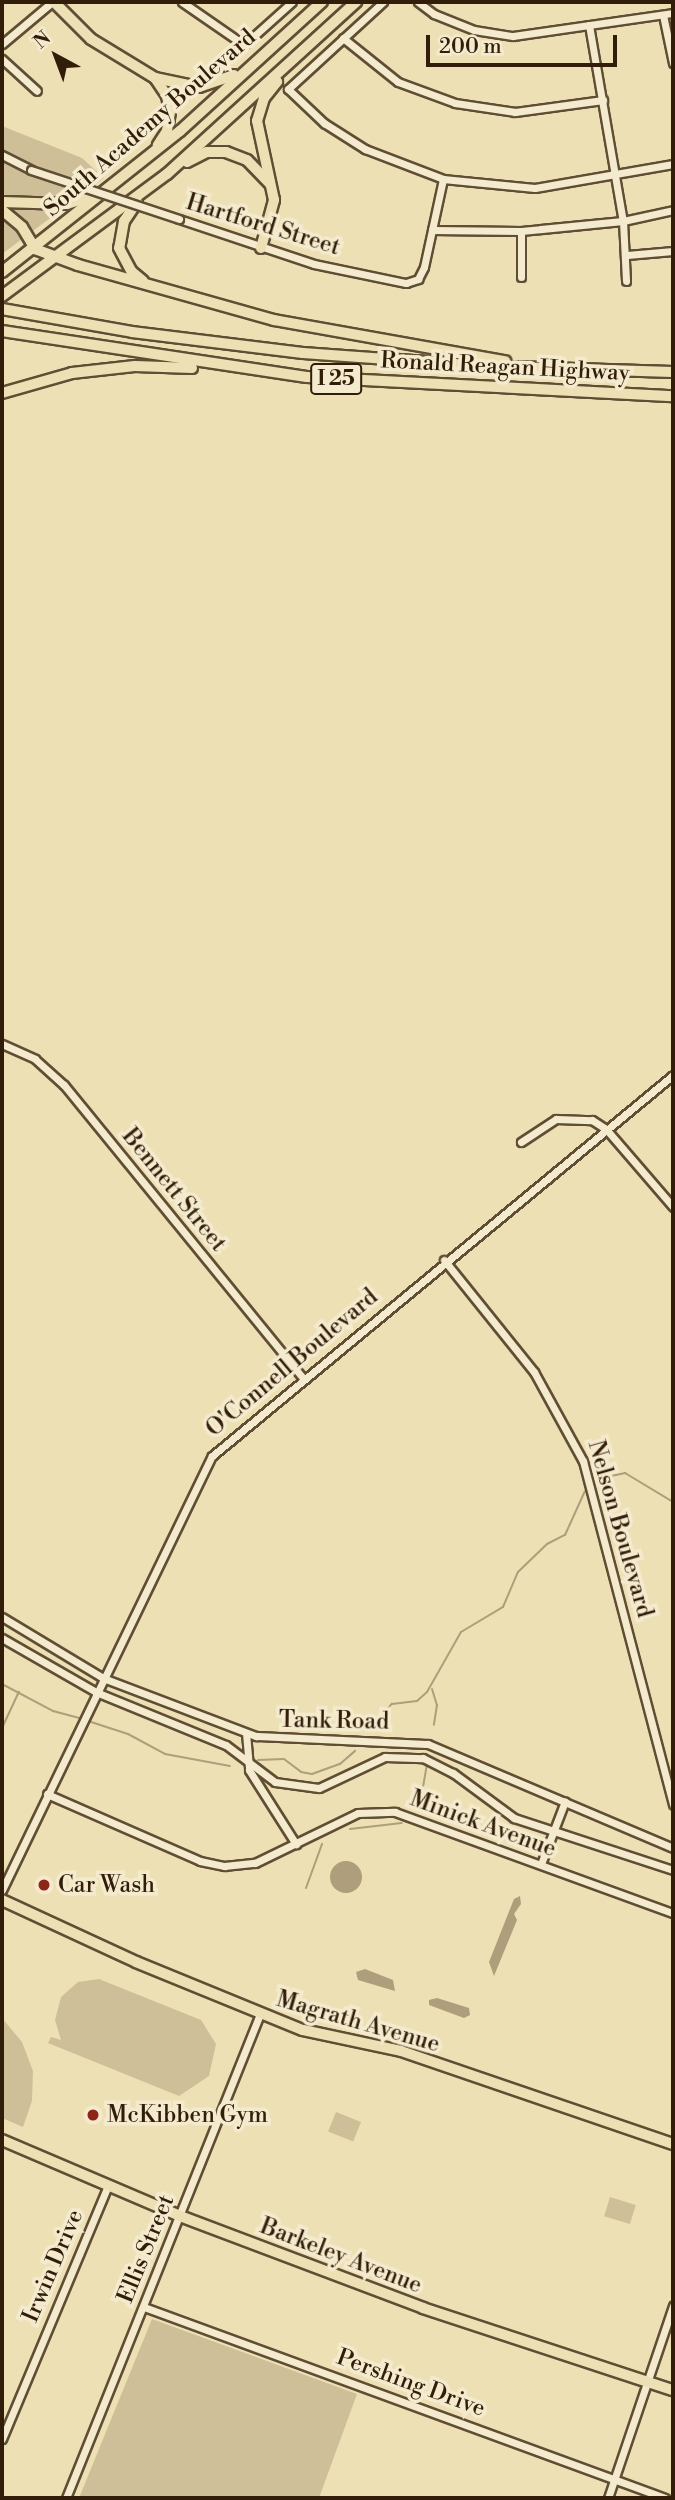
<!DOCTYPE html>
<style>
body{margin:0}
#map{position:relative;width:675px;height:2500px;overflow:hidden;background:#eee0b5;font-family:"Libre Bodoni",serif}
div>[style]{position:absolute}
.green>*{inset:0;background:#cebf98;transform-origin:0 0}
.water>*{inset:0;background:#ae9e7b}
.round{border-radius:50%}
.stream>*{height:2px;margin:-1px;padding:0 1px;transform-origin:1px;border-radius:1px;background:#ae9e7b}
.roads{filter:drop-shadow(2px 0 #604e34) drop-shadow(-2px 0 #604e34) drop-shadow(0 2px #604e34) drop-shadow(0 -2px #604e34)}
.minor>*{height:7px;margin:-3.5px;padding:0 3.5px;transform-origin:3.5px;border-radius:3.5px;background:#f4ebcf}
.major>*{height:10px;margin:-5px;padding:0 5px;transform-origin:5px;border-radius:5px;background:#eee0b5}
.highway>*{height:10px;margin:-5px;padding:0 5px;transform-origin:5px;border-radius:5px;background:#eee0b5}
.bridges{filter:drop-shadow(2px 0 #604e34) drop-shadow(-2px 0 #604e34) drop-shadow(0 2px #604e34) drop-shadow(0 -2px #604e34)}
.minor-bridge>*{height:7px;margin:-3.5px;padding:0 3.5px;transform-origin:3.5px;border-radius:3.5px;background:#f4ebcf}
.dots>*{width:19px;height:19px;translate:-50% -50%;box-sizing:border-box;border:4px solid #f4ebcf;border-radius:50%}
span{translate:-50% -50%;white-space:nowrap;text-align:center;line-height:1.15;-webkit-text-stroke:7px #f4ebcf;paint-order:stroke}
.shield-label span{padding:2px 5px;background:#f4ebcf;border:2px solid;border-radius:5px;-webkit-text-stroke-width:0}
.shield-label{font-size:21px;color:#311d09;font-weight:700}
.street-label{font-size:23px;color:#311d09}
.poi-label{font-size:23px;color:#311d09}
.left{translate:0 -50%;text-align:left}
.frame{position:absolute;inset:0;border:4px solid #311d09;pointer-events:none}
.north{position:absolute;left:21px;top:21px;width:70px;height:70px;-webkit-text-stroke:5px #f4ebcf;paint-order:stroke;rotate:319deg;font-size:19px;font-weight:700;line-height:28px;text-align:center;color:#311d09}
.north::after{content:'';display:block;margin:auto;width:24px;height:32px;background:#311d09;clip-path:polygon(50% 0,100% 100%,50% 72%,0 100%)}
.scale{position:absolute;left:426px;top:35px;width:191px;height:32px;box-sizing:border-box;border:4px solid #311d09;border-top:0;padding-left:9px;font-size:21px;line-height:24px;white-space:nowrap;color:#311d09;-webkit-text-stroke:5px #f4ebcf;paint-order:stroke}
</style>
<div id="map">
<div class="green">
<i style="clip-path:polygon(2px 126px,82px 158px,104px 178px,2px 254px)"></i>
<i style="clip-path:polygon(99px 1979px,201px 2020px,216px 2044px,209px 2076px,179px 2096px,48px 2043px,51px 2037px,61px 2040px,55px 2020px,61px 1997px,78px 1982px)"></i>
<i style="clip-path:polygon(2px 2018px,22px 2042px,33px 2071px,32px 2101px,23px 2127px,2px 2118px)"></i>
<i style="left:336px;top:2112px;width:27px;height:21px;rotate:22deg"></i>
<i style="left:610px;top:2197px;width:27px;height:20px;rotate:17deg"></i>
<i style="clip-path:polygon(152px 2319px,357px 2394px,319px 2498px,79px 2498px)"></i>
</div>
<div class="water">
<i class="round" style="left:330px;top:1861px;width:32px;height:32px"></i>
<i style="clip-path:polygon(520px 1896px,521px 1904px,514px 1914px,517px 1920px,494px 1976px,489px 1962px,514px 1899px)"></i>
<i style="clip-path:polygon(365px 1969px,393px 1980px,395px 1991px,358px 1980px,356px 1972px)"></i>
<i style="clip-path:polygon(437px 1998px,469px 2008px,470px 2015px,464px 2018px,429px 2005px,429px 2000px)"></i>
</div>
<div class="stream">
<i style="left:597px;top:1479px;width:29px;rotate:-12deg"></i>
<i style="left:625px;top:1473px;width:56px;rotate:31.1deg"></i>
<i style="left:2px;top:1684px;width:58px;rotate:27.9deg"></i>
<i style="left:53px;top:1711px;width:31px;rotate:15deg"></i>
<i style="left:432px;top:1689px;width:17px;rotate:73deg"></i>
<i style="left:437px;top:1705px;width:20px;rotate:99deg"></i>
<i style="left:88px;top:1721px;width:42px;rotate:18deg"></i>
<i style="left:128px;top:1734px;width:42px;rotate:28.4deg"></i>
<i style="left:165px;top:1754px;width:66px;rotate:10.5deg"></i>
<i style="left:2px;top:1728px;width:40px;rotate:-65deg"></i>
<i style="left:369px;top:1730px;width:35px;rotate:-49deg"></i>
<i style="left:392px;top:1704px;width:25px;rotate:-7deg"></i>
<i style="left:417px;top:1701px;width:13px;rotate:-42deg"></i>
<i style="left:427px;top:1692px;width:69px;rotate:-60.5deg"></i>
<i style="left:461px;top:1632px;width:49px;rotate:-30.8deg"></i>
<i style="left:503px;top:1607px;width:38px;rotate:-67deg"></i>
<i style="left:518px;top:1572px;width:40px;rotate:-44deg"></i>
<i style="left:547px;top:1544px;width:20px;rotate:-27deg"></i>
<i style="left:565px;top:1535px;width:48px;rotate:-65.6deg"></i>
<i style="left:258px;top:1760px;width:26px;rotate:-2deg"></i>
<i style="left:284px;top:1759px;width:21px;rotate:37deg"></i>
<i style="left:301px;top:1772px;width:11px;rotate:10deg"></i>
<i style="left:312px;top:1774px;width:30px;rotate:-20deg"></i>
<i style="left:340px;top:1764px;width:20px;rotate:-41deg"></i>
<i style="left:419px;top:1810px;width:47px;rotate:-80.1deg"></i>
<i style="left:350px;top:1829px;width:52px;rotate:-6.6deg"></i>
<i style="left:306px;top:1888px;width:47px;rotate:-70deg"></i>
</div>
<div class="roads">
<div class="minor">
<i style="left:182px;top:2px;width:75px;rotate:34.7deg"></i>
<i style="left:244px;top:45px;width:64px;rotate:-41.9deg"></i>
<i style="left:383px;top:2px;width:129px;rotate:137.5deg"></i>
<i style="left:288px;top:89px;width:50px;rotate:43.4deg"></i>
<i style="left:324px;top:123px;width:49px;rotate:32.4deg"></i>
<i style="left:365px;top:149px;width:84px;rotate:21deg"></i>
<i style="left:443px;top:179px;width:92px;rotate:5.6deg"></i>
<i style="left:535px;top:188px;width:140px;rotate:-9.9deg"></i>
<i style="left:418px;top:2px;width:20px;rotate:37deg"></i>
<i style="left:434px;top:14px;width:43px;rotate:21.8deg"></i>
<i style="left:474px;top:30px;width:39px;rotate:9deg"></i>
<i style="left:513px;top:36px;width:162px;rotate:-8.2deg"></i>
<i style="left:663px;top:15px;width:49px;rotate:78.2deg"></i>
<i style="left:589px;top:25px;width:199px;rotate:80.2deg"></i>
<i style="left:623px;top:221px;width:60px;rotate:87.1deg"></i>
<i style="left:343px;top:38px;width:70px;rotate:38.7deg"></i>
<i style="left:398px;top:82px;width:61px;rotate:20.2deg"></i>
<i style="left:455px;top:103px;width:61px;rotate:8.5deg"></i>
<i style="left:515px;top:112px;width:89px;rotate:-7.8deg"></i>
<i style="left:2px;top:44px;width:65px;rotate:-40deg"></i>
<i style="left:2px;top:59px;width:47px;rotate:42.4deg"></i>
<i style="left:2px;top:155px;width:33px;rotate:27deg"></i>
<i style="left:179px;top:219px;width:142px;rotate:18.4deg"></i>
<i style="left:314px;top:264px;width:94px;rotate:11.7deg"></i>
<i style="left:406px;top:283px;width:13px;rotate:-18deg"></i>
<i style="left:418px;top:279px;width:13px;rotate:-63deg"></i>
<i style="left:424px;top:267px;width:90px;rotate:-77.8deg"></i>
<i style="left:432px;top:230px;width:89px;rotate:0.6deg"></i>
<i style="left:521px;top:231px;width:102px;rotate:-5.6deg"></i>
<i style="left:623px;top:221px;width:51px;rotate:-12.4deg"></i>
<i style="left:627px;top:255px;width:46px;rotate:-5deg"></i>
<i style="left:521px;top:277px;width:46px;rotate:-90deg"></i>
<i style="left:2px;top:1044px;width:36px;rotate:24deg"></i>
<i style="left:35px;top:1059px;width:39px;rotate:42deg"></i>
<i style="left:64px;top:1085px;width:377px;rotate:50.8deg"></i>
<i style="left:521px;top:1142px;width:42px;rotate:-33.3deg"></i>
<i style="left:556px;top:1119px;width:36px;rotate:2deg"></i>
<i style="left:592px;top:1120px;width:17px;rotate:33deg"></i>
<i style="left:606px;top:1129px;width:103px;rotate:49.3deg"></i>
<i style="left:444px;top:1260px;width:144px;rotate:51.2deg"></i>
<i style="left:534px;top:1372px;width:102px;rotate:61.2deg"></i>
<i style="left:583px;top:1461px;width:355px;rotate:75.3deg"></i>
<i style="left:2px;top:1617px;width:118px;rotate:31.1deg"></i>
<i style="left:103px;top:1678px;width:164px;rotate:20.8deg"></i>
<i style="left:256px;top:1736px;width:172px;rotate:2.7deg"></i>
<i style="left:428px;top:1744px;width:266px;rotate:23deg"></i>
<i style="left:2px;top:1638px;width:108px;rotate:29.9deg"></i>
<i style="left:96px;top:1692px;width:140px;rotate:22.2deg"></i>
<i style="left:226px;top:1745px;width:61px;rotate:37.1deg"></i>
<i style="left:275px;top:1782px;width:44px;rotate:7.8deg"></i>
<i style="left:319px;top:1788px;width:73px;rotate:-25.2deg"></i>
<i style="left:385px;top:1757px;width:38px;rotate:2deg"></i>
<i style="left:423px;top:1758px;width:34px;rotate:27deg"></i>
<i style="left:453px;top:1773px;width:76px;rotate:36.4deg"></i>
<i style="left:514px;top:1818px;width:167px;rotate:18.1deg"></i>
<i style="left:246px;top:1733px;width:37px;rotate:85deg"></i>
<i style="left:249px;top:1770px;width:88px;rotate:57.6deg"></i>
<i style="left:47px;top:1794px;width:167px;rotate:23.6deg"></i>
<i style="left:200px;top:1861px;width:25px;rotate:12deg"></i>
<i style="left:224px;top:1866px;width:31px;rotate:-6deg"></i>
<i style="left:255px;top:1863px;width:114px;rotate:-25.9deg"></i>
<i style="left:358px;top:1813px;width:37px;rotate:-2deg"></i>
<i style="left:395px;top:1812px;width:296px;rotate:20deg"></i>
<i style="left:541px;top:1864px;width:67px;rotate:-69.1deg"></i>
<i style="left:2px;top:1890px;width:482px;rotate:-64.2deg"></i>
<i style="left:212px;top:1456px;width:598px;rotate:-39.57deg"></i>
<i style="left:144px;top:2307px;width:555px;rotate:20.13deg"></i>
<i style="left:2px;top:2439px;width:274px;rotate:-67.3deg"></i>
<i style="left:66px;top:2498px;width:521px;rotate:-68.16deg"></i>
<i style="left:608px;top:2498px;width:203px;rotate:-71.3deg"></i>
</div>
<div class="major">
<i style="left:2px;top:1900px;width:148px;rotate:24.8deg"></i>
<i style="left:136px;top:1962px;width:180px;rotate:22.2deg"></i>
<i style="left:303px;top:2030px;width:100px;rotate:12.1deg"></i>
<i style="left:401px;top:2051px;width:287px;rotate:18.9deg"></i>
<i style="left:2px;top:2140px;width:194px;rotate:23.1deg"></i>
<i style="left:180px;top:2216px;width:260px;rotate:20.7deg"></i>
<i style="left:423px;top:2308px;width:263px;rotate:18.2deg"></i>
</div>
<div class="highway">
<i style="left:54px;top:2px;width:52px;rotate:45deg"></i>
<i style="left:91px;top:39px;width:75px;rotate:31.4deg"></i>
<i style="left:155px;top:78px;width:45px;rotate:11.6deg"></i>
<i style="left:199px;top:87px;width:37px;rotate:-19deg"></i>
<i style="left:155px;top:78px;width:22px;rotate:56deg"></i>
<i style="left:167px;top:96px;width:16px;rotate:79deg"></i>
<i style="left:170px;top:112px;width:19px;rotate:99deg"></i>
<i style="left:167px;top:131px;width:17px;rotate:123deg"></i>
<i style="left:187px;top:162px;width:22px;rotate:-27deg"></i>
<i style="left:207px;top:152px;width:19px"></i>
<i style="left:226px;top:152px;width:22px;rotate:21deg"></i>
<i style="left:247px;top:160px;width:32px;rotate:46deg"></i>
<i style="left:2px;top:202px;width:65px;rotate:1.8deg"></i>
<i style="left:67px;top:204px;width:29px;rotate:-18deg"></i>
<i style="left:137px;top:202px;width:23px;rotate:124deg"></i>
<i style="left:124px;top:221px;width:27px;rotate:100deg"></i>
<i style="left:119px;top:248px;width:27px;rotate:62deg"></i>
<i style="left:132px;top:272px;width:14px;rotate:39deg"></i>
<i style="left:2px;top:210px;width:26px;rotate:40deg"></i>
<i style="left:22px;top:227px;width:26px;rotate:59deg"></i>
<i style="left:35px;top:249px;width:46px;rotate:20.4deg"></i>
<i style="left:78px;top:265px;width:204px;rotate:15.7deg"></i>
<i style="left:274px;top:320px;width:235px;rotate:10.1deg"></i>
<i style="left:261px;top:248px;width:50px;rotate:-74.8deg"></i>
<i style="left:274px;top:200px;width:81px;rotate:-102.1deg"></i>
<i style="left:257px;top:121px;width:24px;rotate:-73deg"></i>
<i style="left:264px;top:98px;width:21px;rotate:-51deg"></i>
<i style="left:2px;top:272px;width:227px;rotate:-38.4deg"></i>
<i style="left:180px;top:131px;width:192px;rotate:-42.3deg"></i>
<i style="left:2px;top:296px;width:205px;rotate:-36.5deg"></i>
<i style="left:167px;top:174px;width:256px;rotate:-42.3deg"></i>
<i style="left:2px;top:309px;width:132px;rotate:10deg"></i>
<i style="left:132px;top:332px;width:172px;rotate:7deg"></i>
<i style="left:303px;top:353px;width:180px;rotate:4.1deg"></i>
<i style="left:483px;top:366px;width:190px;rotate:1.8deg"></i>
<i style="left:2px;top:331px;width:308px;rotate:8.6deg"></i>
<i style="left:307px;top:377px;width:366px;rotate:3deg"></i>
<i style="left:2px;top:393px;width:73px;rotate:-15.9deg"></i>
<i style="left:72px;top:373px;width:63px;rotate:-6.3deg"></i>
<i style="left:135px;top:366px;width:57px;rotate:2deg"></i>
</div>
</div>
<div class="bridges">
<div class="minor-bridge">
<i style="left:31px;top:170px;width:156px;rotate:18.3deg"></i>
</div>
</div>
<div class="dots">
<i style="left:44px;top:1885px;background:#8f2418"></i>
<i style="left:93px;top:2115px;background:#8f2418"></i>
</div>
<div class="shield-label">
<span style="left:336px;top:379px">I 25</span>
</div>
<div class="street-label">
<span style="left:150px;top:123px;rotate:-41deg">South Academy Boulevard</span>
<span style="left:263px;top:225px;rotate:17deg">Hartford Street</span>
<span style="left:505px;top:367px;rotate:3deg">Ronald Reagan Highway</span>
<span style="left:174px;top:1190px;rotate:51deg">Bennett Street</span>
<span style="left:292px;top:1363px;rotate:-40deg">O'Connell Boulevard</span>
<span style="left:620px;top:1529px;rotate:74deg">Nelson Boulevard</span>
<span style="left:334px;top:1721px;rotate:1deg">Tank Road</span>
<span style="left:483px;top:1824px;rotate:20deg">Minick Avenue</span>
<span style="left:358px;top:2022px;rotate:16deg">Magrath Avenue</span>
<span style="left:146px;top:2249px;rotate:-68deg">Ellis Street</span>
<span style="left:341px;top:2256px;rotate:21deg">Barkeley Avenue</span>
<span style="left:53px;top:2266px;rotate:-67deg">Irwin Drive</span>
<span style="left:411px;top:2383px;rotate:20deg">Pershing Drive</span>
</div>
<div class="poi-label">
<span class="left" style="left:58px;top:1885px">Car Wash</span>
<span class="left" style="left:107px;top:2115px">McKibben Gym</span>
</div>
<div class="frame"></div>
<div class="north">N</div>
<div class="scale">200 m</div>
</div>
